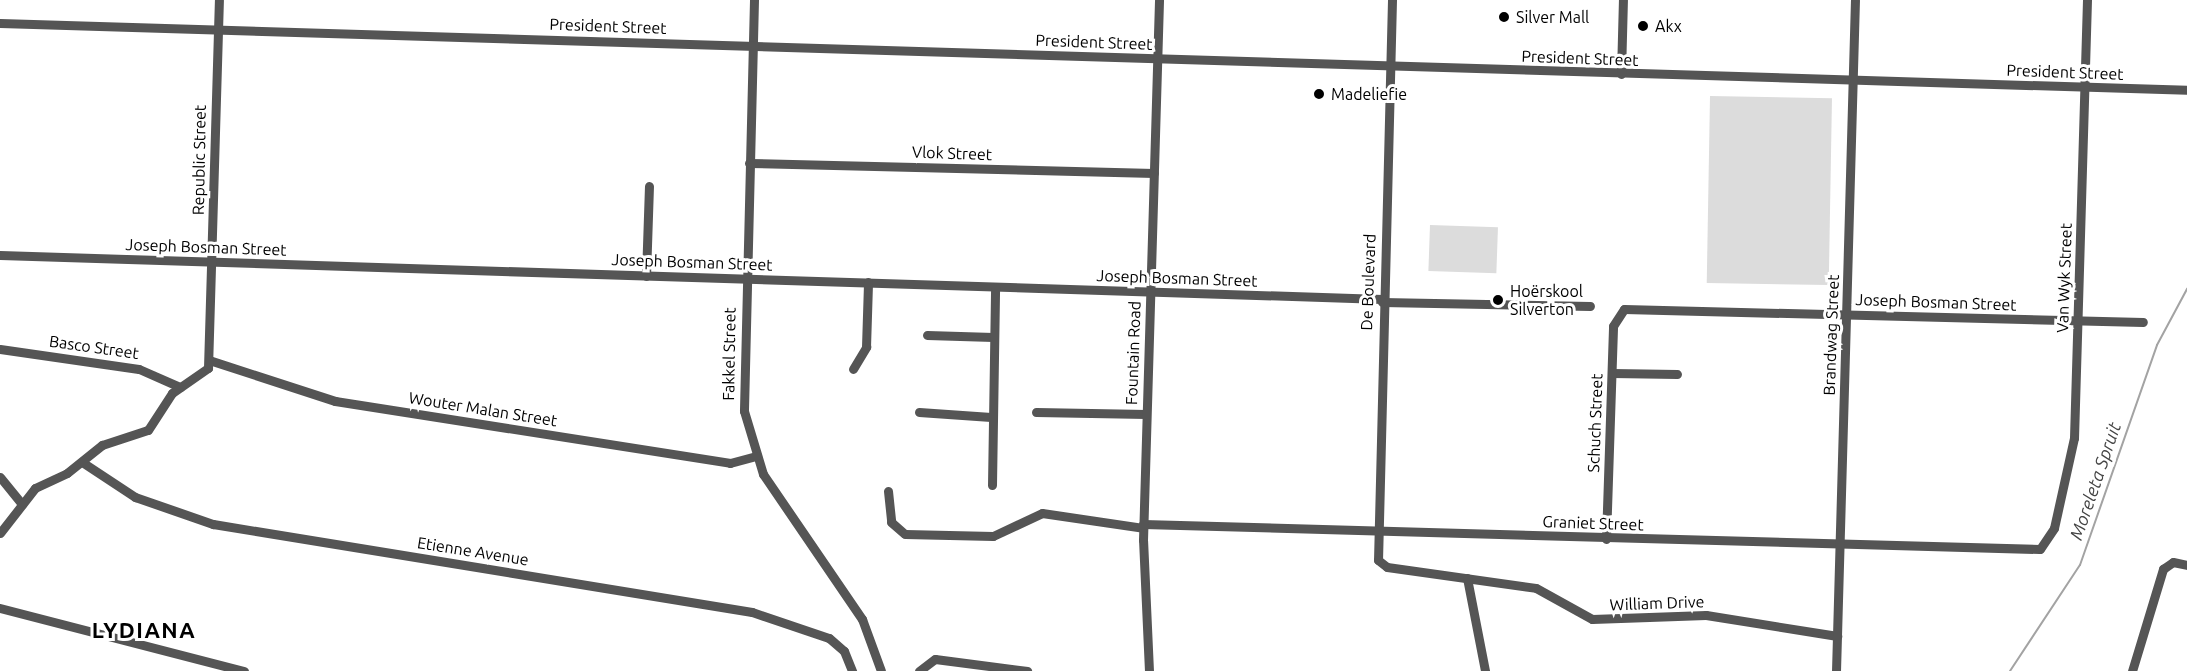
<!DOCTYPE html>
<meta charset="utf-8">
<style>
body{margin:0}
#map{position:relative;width:2187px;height:671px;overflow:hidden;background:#fff;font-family:Ubuntu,sans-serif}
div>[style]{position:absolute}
.green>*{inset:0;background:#dcdcdc;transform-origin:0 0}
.stream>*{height:2px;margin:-1px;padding:0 1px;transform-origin:1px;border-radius:1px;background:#a3a3a3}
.minor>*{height:9px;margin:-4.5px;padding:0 4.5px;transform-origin:4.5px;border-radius:4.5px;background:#555}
.dots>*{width:16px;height:16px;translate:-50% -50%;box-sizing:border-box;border:3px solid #fff;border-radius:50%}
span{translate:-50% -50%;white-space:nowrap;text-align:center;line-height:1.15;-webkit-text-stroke:6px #fff;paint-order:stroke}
.poi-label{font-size:16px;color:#000}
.left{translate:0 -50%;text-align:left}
.street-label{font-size:16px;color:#000}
.water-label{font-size:18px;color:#444;font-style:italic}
.district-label{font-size:22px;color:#000;font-weight:700;letter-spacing:1.5px}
</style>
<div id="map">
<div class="green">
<i style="left:1710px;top:96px;width:122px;height:187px;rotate:1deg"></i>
<i style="left:1430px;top:225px;width:68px;height:46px;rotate:2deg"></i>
</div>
<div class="stream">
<i style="left:2010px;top:671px;width:127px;rotate:-56.6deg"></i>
<i style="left:2080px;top:565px;width:233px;rotate:-70.7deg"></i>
<i style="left:2157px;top:345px;width:64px;rotate:-61.8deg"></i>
</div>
<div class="minor">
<i style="left:754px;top:0;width:411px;rotate:91.4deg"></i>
<i style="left:744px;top:411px;width:66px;rotate:73.2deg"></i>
<i style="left:763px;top:474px;width:176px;rotate:55.7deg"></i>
<i style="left:862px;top:619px;width:55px;rotate:69.9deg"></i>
<i style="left:1392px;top:0;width:560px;rotate:91.43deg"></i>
<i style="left:1378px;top:560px;width:11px;rotate:38deg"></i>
<i style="left:1387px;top:567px;width:150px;rotate:8deg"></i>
<i style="left:1536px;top:588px;width:64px;rotate:29deg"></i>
<i style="left:1592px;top:619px;width:114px;rotate:-2deg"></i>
<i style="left:1706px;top:615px;width:133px;rotate:9.1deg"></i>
<i style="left:0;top:23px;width:2188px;rotate:1.75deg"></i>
<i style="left:1621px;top:74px;width:74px;rotate:-88.5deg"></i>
<i style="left:749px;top:163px;width:405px;rotate:1.4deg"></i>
<i style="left:0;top:255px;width:1383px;rotate:1.82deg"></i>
<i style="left:646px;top:276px;width:90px;rotate:-88.1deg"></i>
<i style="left:1382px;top:302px;width:208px;rotate:1.1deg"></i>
<i style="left:927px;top:335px;width:66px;rotate:1.7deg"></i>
<i style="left:0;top:349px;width:140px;rotate:8.2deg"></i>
<i style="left:139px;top:369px;width:45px;rotate:23.7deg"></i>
<i style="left:209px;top:360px;width:133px;rotate:18deg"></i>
<i style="left:335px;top:401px;width:400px;rotate:8.9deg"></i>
<i style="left:730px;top:463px;width:27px;rotate:-15deg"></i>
<i style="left:853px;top:369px;width:26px;rotate:-59deg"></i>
<i style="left:866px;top:347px;width:65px;rotate:-88.2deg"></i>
<i style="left:1612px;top:373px;width:65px;rotate:0.9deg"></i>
<i style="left:919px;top:412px;width:72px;rotate:4deg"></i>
<i style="left:1036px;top:412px;width:110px;rotate:1deg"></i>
<i style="left:82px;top:462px;width:64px;rotate:33.4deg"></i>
<i style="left:135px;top:497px;width:83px;rotate:19.1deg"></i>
<i style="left:213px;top:524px;width:546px;rotate:9.27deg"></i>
<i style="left:752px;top:612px;width:81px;rotate:18.7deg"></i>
<i style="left:829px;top:638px;width:20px;rotate:41deg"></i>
<i style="left:844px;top:651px;width:22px;rotate:68deg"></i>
<i style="left:0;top:477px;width:35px;rotate:51deg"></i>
<i style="left:992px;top:485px;width:198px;rotate:-89.1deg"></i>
<i style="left:888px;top:491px;width:31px;rotate:84deg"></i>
<i style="left:891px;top:522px;width:18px;rotate:41deg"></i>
<i style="left:905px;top:534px;width:88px;rotate:1.3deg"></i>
<i style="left:993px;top:536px;width:54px;rotate:-25.1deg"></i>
<i style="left:1042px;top:513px;width:102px;rotate:8.4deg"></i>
<i style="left:1143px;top:524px;width:897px;rotate:1.6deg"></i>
<i style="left:2040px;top:549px;width:25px;rotate:-56deg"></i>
<i style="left:2054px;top:528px;width:92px;rotate:-77.5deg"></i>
<i style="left:2074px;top:438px;width:438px;rotate:-88.3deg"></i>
<i style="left:0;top:533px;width:57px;rotate:-52.1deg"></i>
<i style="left:35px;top:488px;width:35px;rotate:-25deg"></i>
<i style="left:67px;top:473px;width:45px;rotate:-38.7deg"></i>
<i style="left:102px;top:445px;width:48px;rotate:-18.1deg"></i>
<i style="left:148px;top:430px;width:44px;rotate:-57deg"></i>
<i style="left:172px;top:393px;width:44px;rotate:-34.8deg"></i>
<i style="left:208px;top:368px;width:368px;rotate:-88.3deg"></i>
<i style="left:1606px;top:539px;width:213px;rotate:-88.1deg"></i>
<i style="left:1613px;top:326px;width:20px;rotate:-57deg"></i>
<i style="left:1624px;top:309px;width:519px;rotate:1.43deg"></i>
<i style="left:1467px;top:578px;width:95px;rotate:79deg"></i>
<i style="left:0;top:608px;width:252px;rotate:14.5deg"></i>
<i style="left:919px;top:671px;width:20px;rotate:-37deg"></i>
<i style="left:935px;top:659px;width:93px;rotate:7.4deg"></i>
<i style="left:1149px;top:671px;width:131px;rotate:-92.6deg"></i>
<i style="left:1143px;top:540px;width:540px;rotate:-88.3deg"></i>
<i style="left:1836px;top:671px;width:671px;rotate:-88.38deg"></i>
<i style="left:2132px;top:671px;width:107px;rotate:-73.1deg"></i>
<i style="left:2163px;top:569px;width:12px;rotate:-35deg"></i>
<i style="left:2173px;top:562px;width:14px;rotate:12deg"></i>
</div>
<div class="dots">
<i style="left:1504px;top:17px;background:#000"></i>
<i style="left:1643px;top:26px;background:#000"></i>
<i style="left:1319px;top:94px;background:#000"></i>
<i style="left:1498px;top:300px;background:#000"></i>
</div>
<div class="poi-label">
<span class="left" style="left:1516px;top:17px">Silver Mall</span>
<span class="left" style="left:1655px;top:26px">Akx</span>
<span class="left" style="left:1331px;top:94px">Madeliefie</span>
<span class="left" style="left:1510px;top:300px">Hoërskool<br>Silverton</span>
</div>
<div class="street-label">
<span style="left:608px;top:26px;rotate:2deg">President Street</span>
<span style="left:1094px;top:42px;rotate:2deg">President Street</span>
<span style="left:1580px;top:58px;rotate:2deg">President Street</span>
<span style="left:2065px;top:72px;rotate:2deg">President Street</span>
<span style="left:952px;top:153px;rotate:2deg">Vlok Street</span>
<span style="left:199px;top:160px;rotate:-89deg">Republic Street</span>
<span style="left:206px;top:247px;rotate:2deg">Joseph Bosman Street</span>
<span style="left:692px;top:262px;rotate:2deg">Joseph Bosman Street</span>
<span style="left:1177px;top:278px;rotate:2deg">Joseph Bosman Street</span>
<span style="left:2064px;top:278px;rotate:-88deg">Van Wyk Street</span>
<span style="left:1368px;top:282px;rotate:-88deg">De Boulevard</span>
<span style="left:1936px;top:302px;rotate:2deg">Joseph Bosman Street</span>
<span style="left:1831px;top:335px;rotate:-88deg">Brandwag Street</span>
<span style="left:94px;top:347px;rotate:8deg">Basco Street</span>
<span style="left:1133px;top:353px;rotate:-88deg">Fountain Road</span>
<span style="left:729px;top:354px;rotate:-89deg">Fakkel Street</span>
<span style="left:483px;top:409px;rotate:9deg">Wouter Malan Street</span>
<span style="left:1595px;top:423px;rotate:-88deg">Schuch Street</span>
<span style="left:1593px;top:523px;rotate:2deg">Graniet Street</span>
<span style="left:473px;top:551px;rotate:9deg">Etienne Avenue</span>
<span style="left:1657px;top:603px;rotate:-2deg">William Drive</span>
</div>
<div class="water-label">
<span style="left:2095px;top:481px;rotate:-71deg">Moreleta Spruit</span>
</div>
<div class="district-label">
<span style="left:144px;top:630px">LYDIANA</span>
</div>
</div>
